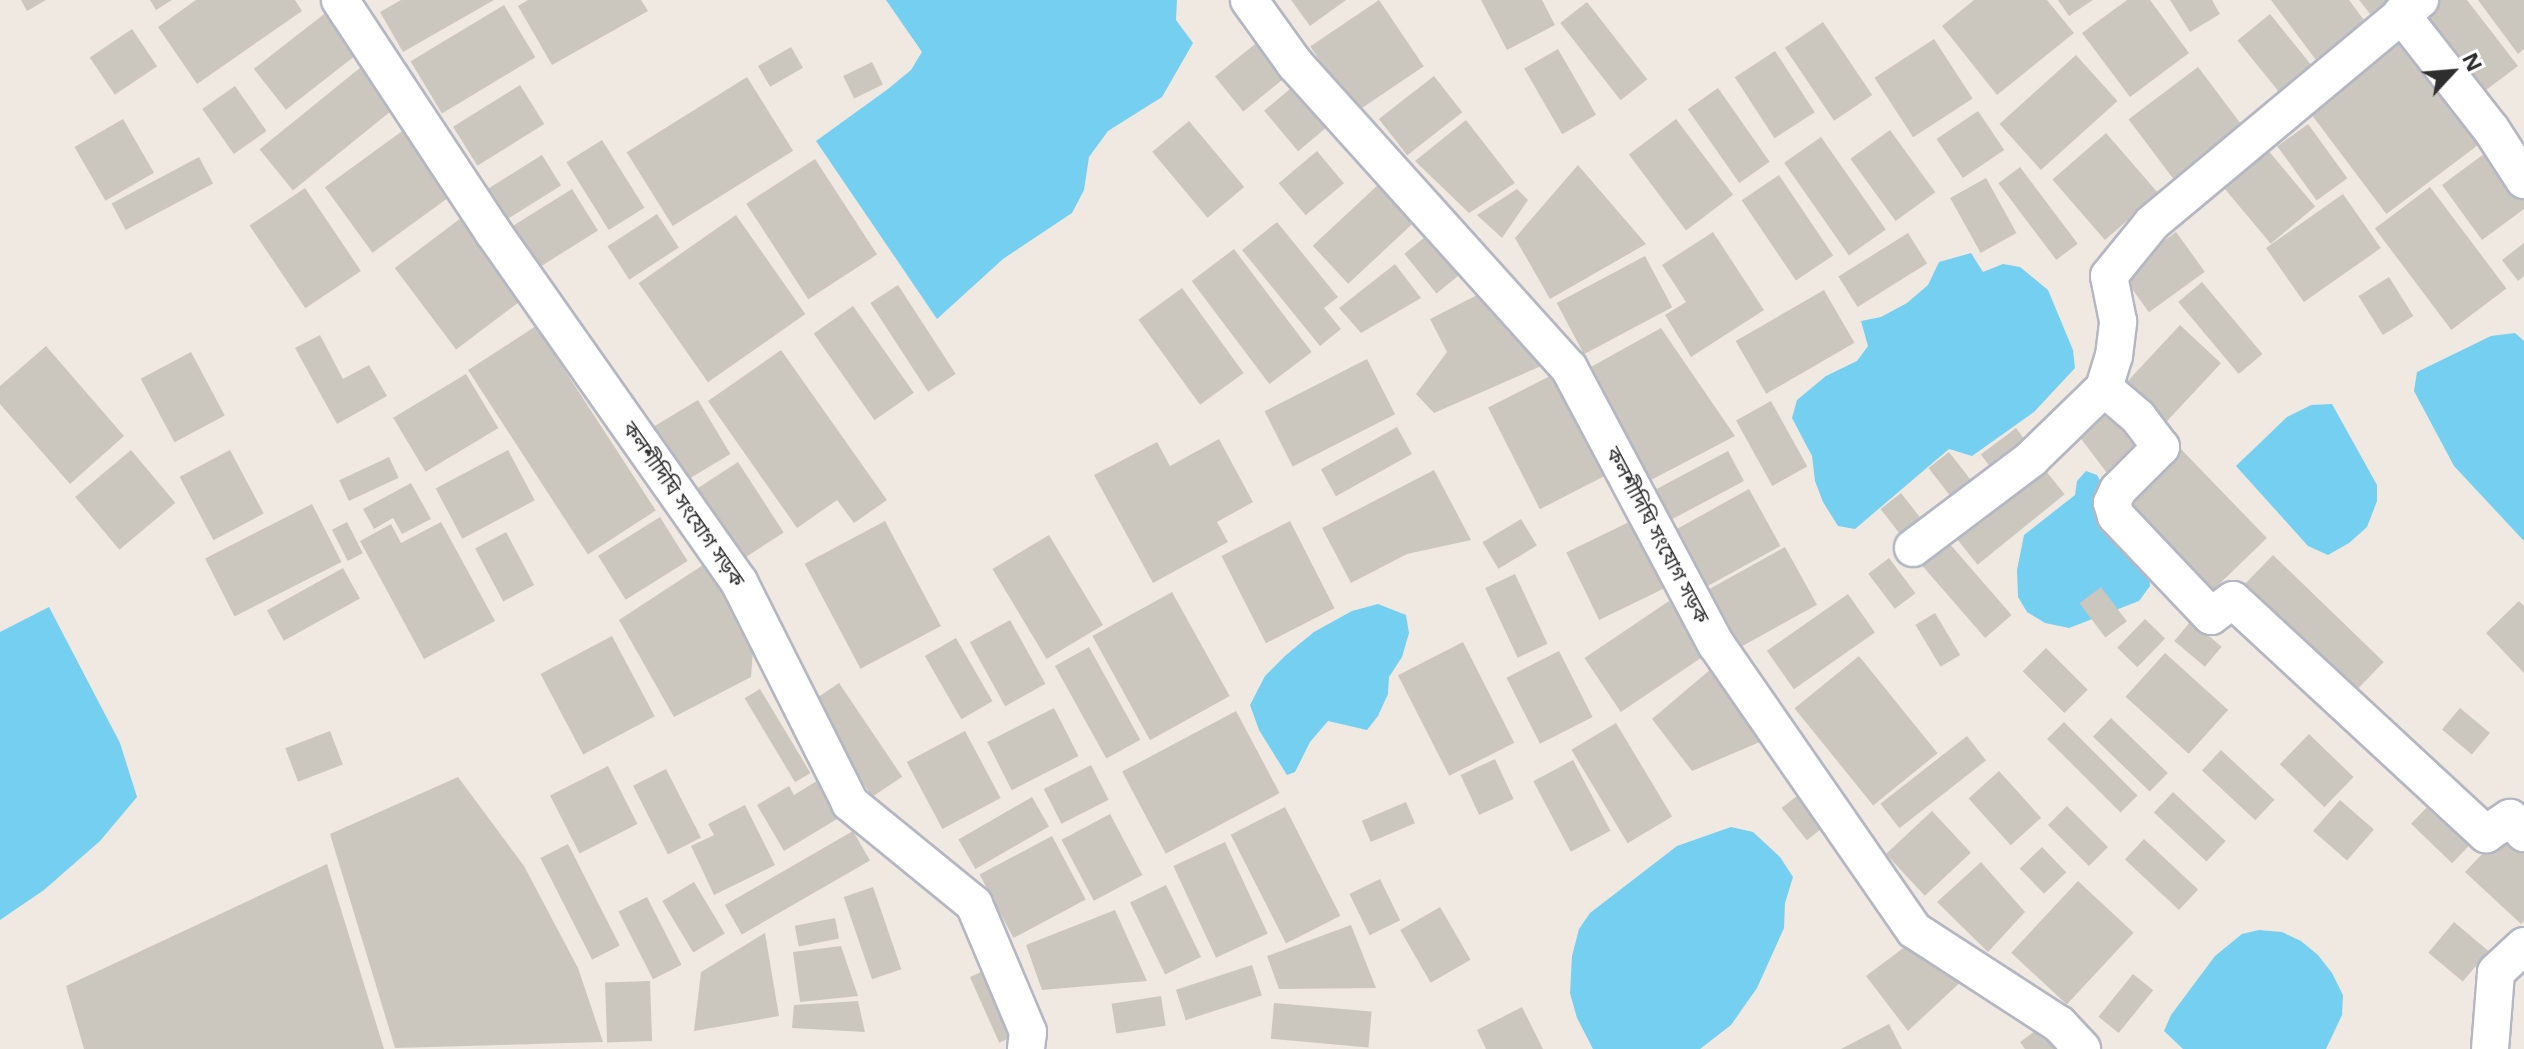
<!DOCTYPE html>
<meta charset="utf-8">
<style>
body{margin:0}
#map{position:relative;width:2524px;height:1049px;overflow:hidden;background:#efe9e1;font-family:"Open Sans","Noto Sans Bengali",sans-serif}
div>[style]{position:absolute}
.water>*{inset:0;background:#75cff0}
.building>*{inset:0;background:#cbc7bf;transform-origin:0 0}
.roads{filter:drop-shadow(2px 0 #b4b7c1) drop-shadow(-2px 0 #b4b7c1) drop-shadow(0 2px #b4b7c1) drop-shadow(0 -2px #b4b7c1)}
.minor>*{height:36px;margin:-18px;padding:0 18px;transform-origin:18px;border-radius:18px;background:#fff}
span{translate:-50% -50%;white-space:nowrap;text-align:center;line-height:1.15;-webkit-text-stroke:6px #fff;paint-order:stroke}
.street-label{font-size:20px;color:#2e2e2e}
.north{position:absolute;left:2412px;top:32px;width:80px;height:80px;-webkit-text-stroke:6px #fff;paint-order:stroke;rotate:64deg;font-size:22px;font-weight:700;line-height:32px;text-align:center;color:#2e2e2e}
.north::after{content:'';display:block;margin:auto;width:28px;height:36px;background:#2e2e2e;clip-path:polygon(50% 0,100% 100%,50% 72%,0 100%)}
</style>
<div id="map">
<div class="water">
<i style="clip-path:polygon(886px 0,1177px 0,1176px 20px,1193px 43px,1162px 97px,1108px 131px,1089px 157px,1084px 190px,1072px 213px,1003px 259px,937px 319px,816px 141px,888px 89px,911px 70px,922px 52px)"></i>
<i style="clip-path:polygon(1971px 253px,1983px 272px,2003px 264px,2020px 267px,2048px 290px,2073px 350px,2075px 368px,2034px 412px,1972px 456px,1949px 449px,1855px 529px,1838px 526px,1823px 502px,1815px 481px,1812px 456px,1792px 418px,1797px 400px,1826px 376px,1857px 361px,1868px 346px,1861px 321px,1881px 317px,1907px 303px,1928px 285px,1939px 262px)"></i>
<i style="clip-path:polygon(2515px 333px,2524px 341px,2524px 541px,2454px 466px,2414px 391px,2417px 372px,2491px 336px)"></i>
<i style="clip-path:polygon(2332px 404px,2377px 485px,2377px 501px,2367px 527px,2349px 543px,2328px 555px,2308px 546px,2236px 466px,2287px 417px,2311px 405px)"></i>
<i style="clip-path:polygon(2086px 471px,2097px 475px,2149px 570px,2150px 586px,2139px 601px,2069px 628px,2045px 623px,2027px 612px,2018px 597px,2017px 570px,2024px 535px,2075px 495px,2077px 481px)"></i>
<i style="clip-path:polygon(1378px 604px,1406px 615px,1409px 633px,1402px 657px,1389px 677px,1388px 694px,1378px 716px,1367px 730px,1328px 721px,1310px 742px,1295px 772px,1287px 775px,1259px 730px,1250px 705px,1265px 676px,1286px 655px,1314px 632px,1352px 611px)"></i>
<i style="clip-path:polygon(49px 607px,120px 743px,137px 797px,100px 841px,44px 890px,0 920px,0 632px)"></i>
<i style="clip-path:polygon(1731px 827px,1753px 832px,1780px 857px,1793px 877px,1785px 903px,1784px 928px,1757px 988px,1731px 1025px,1700px 1049px,1593px 1049px,1577px 1018px,1570px 993px,1572px 956px,1579px 929px,1590px 913px,1677px 846px)"></i>
<i style="clip-path:polygon(2259px 930px,2282px 932px,2301px 941px,2318px 955px,2332px 973px,2343px 995px,2342px 1015px,2326px 1049px,2183px 1049px,2164px 1031px,2171px 1015px,2215px 956px,2242px 934px)"></i>
</div>
<div class="building">
<i style="clip-path:polygon(21px 0,46px 0,27px 11px)"></i>
<i style="clip-path:polygon(150px 0,172px 0,156px 10px)"></i>
<i style="clip-path:polygon(196px 0,295px 0,302px 11px,197px 84px,158px 27px)"></i>
<i style="clip-path:polygon(401px 0,494px 0,403px 52px,380px 12px)"></i>
<i style="clip-path:polygon(528px 0,641px 0,648px 11px,552px 65px,518px 6px)"></i>
<i style="clip-path:polygon(1291px 0,1346px 0,1310px 26px)"></i>
<i style="left:1379px;top:0;width:80px;height:83px;rotate:56deg"></i>
<i style="clip-path:polygon(1481px 0,1542px 0,1555px 25px,1507px 50px)"></i>
<i style="clip-path:polygon(1974px 0,2047px 0,2074px 33px,1997px 95px,1942px 26px)"></i>
<i style="clip-path:polygon(2058px 0,2093px 0,2069px 16px)"></i>
<i style="clip-path:polygon(2127px 0,2150px 0,2189px 53px,2130px 97px,2082px 33px)"></i>
<i style="clip-path:polygon(2170px 0,2212px 0,2220px 14px,2190px 32px)"></i>
<i style="clip-path:polygon(2271px 0,2349px 0,2369px 27px,2319px 64px)"></i>
<i style="clip-path:polygon(2359px 0,2399px 0,2374px 19px)"></i>
<i style="clip-path:polygon(2440px 0,2467px 0,2518px 66px,2474px 99px,2413px 20px)"></i>
<i style="clip-path:polygon(2478px 0,2524px 0,2524px 49px,2518px 54px)"></i>
<i style="left:1587px;top:2px;width:98px;height:34px;rotate:52deg"></i>
<i style="left:504px;top:5px;width:61px;height:109px;rotate:59deg"></i>
<i style="left:328px;top:11px;width:52px;height:94px;rotate:52deg"></i>
<i style="left:2270px;top:14px;width:72px;height:42px;rotate:51deg"></i>
<i style="left:1823px;top:22px;width:88px;height:46px;rotate:56deg"></i>
<i style="left:2405px;top:26px;width:139px;height:128px;rotate:53deg"></i>
<i style="left:132px;top:29px;width:45px;height:51px;rotate:56deg"></i>
<i style="left:1934px;top:39px;width:71px;height:71px;rotate:57deg"></i>
<i style="left:1260px;top:40px;width:45px;height:58px;rotate:51deg"></i>
<i style="left:791px;top:47px;width:24px;height:38px;rotate:60deg"></i>
<i style="left:1558px;top:49px;width:76px;height:39px;rotate:60deg"></i>
<i style="left:1775px;top:51px;width:73px;height:48px;rotate:57deg"></i>
<i style="left:2076px;top:55px;width:62px;height:103px;rotate:48deg"></i>
<i style="left:872px;top:62px;width:25px;height:32px;rotate:64deg"></i>
<i style="left:366px;top:63px;width:53px;height:137px;rotate:51deg"></i>
<i style="left:2198px;top:67px;width:83px;height:87px;rotate:53deg"></i>
<i style="left:1434px;top:76px;width:46px;height:70px;rotate:52deg"></i>
<i style="left:747px;top:77px;width:87px;height:142px;rotate:58deg"></i>
<i style="left:1297px;top:83px;width:53px;height:43px;rotate:50deg"></i>
<i style="left:520px;top:85px;width:46px;height:79px;rotate:58deg"></i>
<i style="left:235px;top:86px;width:55px;height:40px;rotate:55deg"></i>
<i style="left:1718px;top:88px;width:90px;height:37px;rotate:55deg"></i>
<i style="left:1978px;top:111px;width:47px;height:50px;rotate:56deg"></i>
<i style="left:123px;top:119px;width:62px;height:56px;rotate:60deg"></i>
<i style="left:1676px;top:119px;width:95px;height:59px;rotate:53deg"></i>
<i style="clip-path:polygon(1466px 120px,1515px 183px,1469px 213px,1415px 161px)"></i>
<i style="left:1189px;top:121px;width:86px;height:48px;rotate:50deg"></i>
<i style="left:2308px;top:124px;width:67px;height:38px;rotate:54deg"></i>
<i style="left:405px;top:129px;width:81px;height:99px;rotate:54deg"></i>
<i style="left:1890px;top:130px;width:77px;height:49px;rotate:54deg"></i>
<i style="left:2106px;top:133px;width:80px;height:71px;rotate:49deg"></i>
<i style="left:1821px;top:137px;width:113px;height:45px;rotate:55deg"></i>
<i style="left:602px;top:140px;width:80px;height:42px;rotate:58deg"></i>
<i style="left:2267px;top:149px;width:75px;height:58px;rotate:50deg"></i>
<i style="left:1317px;top:151px;width:42px;height:50px;rotate:50deg"></i>
<i style="clip-path:polygon(2488px 151px,2524px 200px,2524px 209px,2482px 240px,2442px 185px)"></i>
<i style="left:542px;top:155px;width:36px;height:66px;rotate:58deg"></i>
<i style="left:199px;top:157px;width:30px;height:99px;rotate:62deg"></i>
<i style="left:815px;top:159px;width:114px;height:82px;rotate:57deg"></i>
<i style="clip-path:polygon(1578px 165px,1646px 244px,1550px 299px,1515px 238px)"></i>
<i style="left:2020px;top:167px;width:96px;height:27px;rotate:53deg"></i>
<i style="left:1779px;top:175px;width:97px;height:45px;rotate:56deg"></i>
<i style="left:1986px;top:178px;width:63px;height:41px;rotate:61deg"></i>
<i style="left:1380px;top:183px;width:52px;height:92px;rotate:47deg"></i>
<i style="left:2430px;top:187px;width:127px;height:69px;rotate:53deg"></i>
<i style="left:305px;top:188px;width:100px;height:67px;rotate:56deg"></i>
<i style="left:572px;top:189px;width:49px;height:70px;rotate:58deg"></i>
<i style="clip-path:polygon(1517px 189px,1528px 200px,1502px 238px,1477px 215px)"></i>
<i style="left:2343px;top:194px;width:66px;height:94px;rotate:55deg"></i>
<i style="left:657px;top:214px;width:40px;height:59px;rotate:57deg"></i>
<i style="left:736px;top:215px;width:121px;height:119px;rotate:55deg"></i>
<i style="left:461px;top:218px;width:102px;height:83px;rotate:53deg"></i>
<i style="clip-path:polygon(1277px 222px,1338px 297px,1324px 308px,1341px 329px,1320px 346px,1242px 250px)"></i>
<i style="clip-path:polygon(1713px 232px,1764px 310px,1691px 357px,1665px 315px,1686px 302px,1662px 265px)"></i>
<i style="left:2176px;top:232px;width:49px;height:69px;rotate:54deg"></i>
<i style="left:1430px;top:233px;width:51px;height:33px;rotate:51deg"></i>
<i style="left:1908px;top:233px;width:36px;height:82px;rotate:58deg"></i>
<i style="clip-path:polygon(2524px 243px,2524px 276px,2518px 281px,2502px 260px)"></i>
<i style="left:1234px;top:249px;width:129px;height:53px;rotate:53deg"></i>
<i style="left:1645px;top:256px;width:58px;height:100px;rotate:62deg"></i>
<i style="clip-path:polygon(1395px 264px,1421px 298px,1361px 333px,1339px 308px)"></i>
<i style="left:2389px;top:277px;width:46px;height:36px;rotate:58deg"></i>
<i style="left:2202px;top:282px;width:94px;height:31px;rotate:50deg"></i>
<i style="left:898px;top:285px;width:106px;height:33px;rotate:57deg"></i>
<i style="left:1182px;top:288px;width:105px;height:54px;rotate:54deg"></i>
<i style="clip-path:polygon(1489px 289px,1548px 363px,1434px 413px,1416px 394px,1447px 352px,1430px 319px)"></i>
<i style="left:1824px;top:290px;width:61px;height:102px;rotate:60deg"></i>
<i style="left:853px;top:306px;width:106px;height:48px;rotate:55deg"></i>
<i style="left:2180px;top:325px;width:56px;height:83px;rotate:43deg"></i>
<i style="left:536px;top:326px;width:220px;height:81px;rotate:57deg"></i>
<i style="clip-path:polygon(1661px 328px,1735px 436px,1651px 480px,1589px 368px)"></i>
<i style="clip-path:polygon(320px 335px,343px 379px,369px 365px,387px 396px,337px 424px,295px 348px)"></i>
<i style="clip-path:polygon(46px 346px,124px 436px,70px 484px,0 404px,0 386px)"></i>
<i style="clip-path:polygon(781px 350px,887px 500px,854px 523px,837px 500px,797px 528px,708px 401px)"></i>
<i style="left:191px;top:352px;width:72px;height:57px;rotate:62deg"></i>
<i style="left:1367px;top:359px;width:62px;height:115px;rotate:63deg"></i>
<i style="left:466px;top:374px;width:63px;height:85px;rotate:59deg"></i>
<i style="left:1554px;top:374px;width:114px;height:74px;rotate:63deg"></i>
<i style="left:698px;top:400px;width:63px;height:54px;rotate:59deg"></i>
<i style="left:1771px;top:401px;width:75px;height:40px;rotate:61deg"></i>
<i style="left:2114px;top:406px;width:60px;height:46px;rotate:53deg"></i>
<i style="left:1397px;top:427px;width:31px;height:87px;rotate:61deg"></i>
<i style="left:2016px;top:428px;width:26px;height:44px;rotate:53deg"></i>
<i style="clip-path:polygon(1219px 439px,1253px 502px,1217px 522px,1228px 542px,1153px 583px,1094px 475px,1157px 442px,1170px 466px)"></i>
<i style="left:2178px;top:446px;width:128px;height:86px;rotate:46deg"></i>
<i style="left:131px;top:450px;width:69px;height:73px;rotate:50deg"></i>
<i style="left:230px;top:450px;width:72px;height:57px;rotate:62deg"></i>
<i style="left:508px;top:450px;width:57px;height:82px;rotate:62deg"></i>
<i style="left:1728px;top:451px;width:34px;height:92px;rotate:62deg"></i>
<i style="left:1949px;top:452px;width:43px;height:26px;rotate:52deg"></i>
<i style="left:389px;top:457px;width:23px;height:55px;rotate:65deg"></i>
<i style="left:2037px;top:460px;width:44px;height:112px;rotate:51deg"></i>
<i style="left:738px;top:462px;width:84px;height:56px;rotate:57deg"></i>
<i style="clip-path:polygon(1434px 470px,1471px 540px,1407px 554px,1351px 583px,1322px 528px)"></i>
<i style="clip-path:polygon(411px 483px,431px 519px,402px 534px,393px 518px,374px 529px,363px 509px)"></i>
<i style="left:1749px;top:489px;width:65px;height:85px;rotate:61deg"></i>
<i style="left:1901px;top:493px;width:43px;height:26px;rotate:52deg"></i>
<i style="left:312px;top:504px;width:65px;height:120px;rotate:63deg"></i>
<i style="left:660px;top:517px;width:52px;height:73px;rotate:58deg"></i>
<i style="left:1521px;top:519px;width:31px;height:45px;rotate:59deg"></i>
<i style="left:885px;top:521px;width:119px;height:91px;rotate:62deg"></i>
<i style="left:1290px;top:521px;width:98px;height:77px;rotate:63deg"></i>
<i style="left:1631px;top:521px;width:75px;height:72px;rotate:64deg"></i>
<i style="left:347px;top:522px;width:35px;height:17px;rotate:63deg"></i>
<i style="clip-path:polygon(441px 522px,495px 621px,424px 659px,360px 541px,391px 524px,401px 543px)"></i>
<i style="left:506px;top:532px;width:60px;height:35px;rotate:62deg"></i>
<i style="left:1049px;top:535px;width:105px;height:66px;rotate:59deg"></i>
<i style="left:1942px;top:535px;width:106px;height:35px;rotate:49deg"></i>
<i style="left:1785px;top:547px;width:66px;height:90px;rotate:61deg"></i>
<i style="left:2273px;top:555px;width:154px;height:45px;rotate:44deg"></i>
<i style="left:1889px;top:558px;width:44px;height:26px;rotate:53deg"></i>
<i style="clip-path:polygon(706px 563px,754px 637px,751px 677px,674px 717px,619px 620px)"></i>
<i style="left:343px;top:568px;width:35px;height:87px;rotate:61deg"></i>
<i style="left:1515px;top:574px;width:77px;height:33px;rotate:65deg"></i>
<i style="left:2101px;top:587px;width:43px;height:27px;rotate:53deg"></i>
<i style="left:1172px;top:592px;width:119px;height:91px;rotate:61deg"></i>
<i style="left:1848px;top:594px;width:47px;height:99px;rotate:55deg"></i>
<i style="left:1669px;top:601px;width:65px;height:102px;rotate:56deg"></i>
<i style="clip-path:polygon(2519px 601px,2524px 606px,2524px 673px,2486px 633px)"></i>
<i style="left:1935px;top:613px;width:49px;height:23px;rotate:59deg"></i>
<i style="left:2145px;top:619px;width:28px;height:40px;rotate:44deg"></i>
<i style="left:1010px;top:620px;width:73px;height:46px;rotate:61deg"></i>
<i style="left:2191px;top:621px;width:40px;height:26px;rotate:40deg"></i>
<i style="left:612px;top:636px;width:91px;height:81px;rotate:62deg"></i>
<i style="left:956px;top:638px;width:73px;height:36px;rotate:60deg"></i>
<i style="left:1463px;top:642px;width:113px;height:73px;rotate:63deg"></i>
<i style="left:1089px;top:647px;width:106px;height:39px;rotate:61deg"></i>
<i style="left:2046px;top:648px;width:59px;height:33px;rotate:45deg"></i>
<i style="left:1559px;top:651px;width:74px;height:59px;rotate:63deg"></i>
<i style="left:2165px;top:653px;width:85px;height:59px;rotate:42deg"></i>
<i style="left:1859px;top:656px;width:125px;height:83px;rotate:51deg"></i>
<i style="clip-path:polygon(1711px 669px,1769px 738px,1692px 771px,1652px 719px)"></i>
<i style="left:839px;top:683px;width:113px;height:36px;rotate:56deg"></i>
<i style="left:760px;top:689px;width:98px;height:18px;rotate:59deg"></i>
<i style="left:1054px;top:708px;width:54px;height:75px;rotate:63deg"></i>
<i style="left:2460px;top:708px;width:39px;height:28px;rotate:40deg"></i>
<i style="left:1236px;top:711px;width:93px;height:129px;rotate:62deg"></i>
<i style="left:2111px;top:718px;width:79px;height:26px;rotate:44deg"></i>
<i style="left:2064px;top:722px;width:104px;height:24px;rotate:45deg"></i>
<i style="left:1616px;top:723px;width:109px;height:52px;rotate:59deg"></i>
<i style="left:330px;top:731px;width:36px;height:48px;rotate:69deg"></i>
<i style="left:965px;top:731px;width:76px;height:66px;rotate:62deg"></i>
<i style="left:2309px;top:734px;width:62px;height:42px;rotate:44deg"></i>
<i style="left:1967px;top:736px;width:31px;height:110px;rotate:52deg"></i>
<i style="left:2221px;top:750px;width:73px;height:28px;rotate:43deg"></i>
<i style="left:1495px;top:759px;width:44px;height:38px;rotate:65deg"></i>
<i style="left:1573px;top:760px;width:80px;height:45px;rotate:62deg"></i>
<i style="left:1091px;top:765px;width:39px;height:53px;rotate:63deg"></i>
<i style="left:608px;top:766px;width:65px;height:65px;rotate:63deg"></i>
<i style="left:666px;top:769px;width:77px;height:37px;rotate:63deg"></i>
<i style="left:1999px;top:771px;width:63px;height:41px;rotate:48deg"></i>
<i style="clip-path:polygon(458px 777px,524px 866px,578px 968px,603px 1042px,395px 1048px,330px 834px)"></i>
<i style="clip-path:polygon(820px 779px,842px 816px,784px 851px,757px 805px,789px 786px,794px 795px)"></i>
<i style="left:1802px;top:792px;width:41px;height:26px;rotate:52deg"></i>
<i style="left:2173px;top:792px;width:72px;height:28px;rotate:43deg"></i>
<i style="left:1032px;top:797px;width:34px;height:85px;rotate:60deg"></i>
<i style="left:2340px;top:800px;width:45px;height:41px;rotate:41deg"></i>
<i style="left:2434px;top:800px;width:57px;height:33px;rotate:44deg"></i>
<i style="left:1406px;top:802px;width:23px;height:48px;rotate:67deg"></i>
<i style="clip-path:polygon(745px 805px,775px 865px,714px 895px,691px 846px,714px 835px,708px 824px)"></i>
<i style="left:2067px;top:806px;width:58px;height:27px;rotate:45deg"></i>
<i style="left:1285px;top:807px;width:122px;height:61px;rotate:63deg"></i>
<i style="left:1932px;top:811px;width:57px;height:63px;rotate:47deg"></i>
<i style="left:1110px;top:814px;width:69px;height:55px;rotate:62deg"></i>
<i style="left:853px;top:831px;width:34px;height:148px;rotate:60deg"></i>
<i style="clip-path:polygon(2503px 832px,2524px 852px,2524px 921px,2521px 924px,2465px 872px)"></i>
<i style="left:1052px;top:836px;width:72px;height:82px;rotate:62deg"></i>
<i style="left:2144px;top:839px;width:74px;height:28px;rotate:43deg"></i>
<i style="left:1225px;top:842px;width:101px;height:57px;rotate:65deg"></i>
<i style="left:568px;top:844px;width:114px;height:31px;rotate:63deg"></i>
<i style="left:2042px;top:847px;width:35px;height:31px;rotate:46deg"></i>
<i style="clip-path:polygon(1981px 862px,2025px 912px,1988px 952px,1937px 902px)"></i>
<i style="clip-path:polygon(327px 864px,384px 1049px,84px 1049px,66px 986px)"></i>
<i style="left:1380px;top:879px;width:46px;height:34px;rotate:64deg"></i>
<i style="left:2078px;top:881px;width:76px;height:98px;rotate:43deg"></i>
<i style="left:694px;top:882px;width:60px;height:37px;rotate:59deg"></i>
<i style="left:1166px;top:885px;width:80px;height:40px;rotate:64deg"></i>
<i style="left:873px;top:887px;width:87px;height:31px;rotate:71deg"></i>
<i style="left:647px;top:897px;width:76px;height:32px;rotate:63deg"></i>
<i style="left:1440px;top:907px;width:61px;height:46px;rotate:60deg"></i>
<i style="clip-path:polygon(1115px 910px,1147px 981px,1042px 990px,1026px 945px)"></i>
<i style="left:835px;top:918px;width:21px;height:41px;rotate:79deg"></i>
<i style="left:2454px;top:922px;width:45px;height:40px;rotate:40deg"></i>
<i style="clip-path:polygon(1351px 925px,1376px 988px,1279px 989px,1267px 956px)"></i>
<i style="clip-path:polygon(765px 933px,779px 1016px,694px 1031px,701px 972px)"></i>
<i style="clip-path:polygon(1910px 943px,1965px 978px,1908px 1031px,1866px 976px)"></i>
<i style="clip-path:polygon(841px 946px,858px 996px,800px 1002px,793px 952px)"></i>
<i style="left:1252px;top:965px;width:32px;height:80px;rotate:72deg"></i>
<i style="left:990px;top:968px;width:72px;height:22px;rotate:66deg"></i>
<i style="left:2133px;top:974px;width:26px;height:55px;rotate:39deg"></i>
<i style="left:650px;top:981px;width:60px;height:45px;rotate:88deg"></i>
<i style="left:1161px;top:996px;width:30px;height:50px;rotate:81deg"></i>
<i style="clip-path:polygon(858px 1001px,865px 1032px,792px 1028px,794px 1005px)"></i>
<i style="left:1274px;top:1003px;width:98px;height:36px;rotate:5deg"></i>
<i style="clip-path:polygon(1522px 1007px,1543px 1049px,1486px 1049px,1477px 1030px)"></i>
<i style="clip-path:polygon(2046px 1023px,2065px 1049px,2025px 1049px,2020px 1042px)"></i>
<i style="clip-path:polygon(1889px 1024px,1902px 1049px,1841px 1049px)"></i>
</div>
<div class="roads">
<div class="minor">
<i style="left:340px;top:0;width:278px;rotate:56.6deg"></i>
<i style="left:493px;top:232px;width:428px;rotate:54.9deg"></i>
<i style="left:739px;top:582px;width:247px;rotate:63.3deg"></i>
<i style="left:850px;top:803px;width:160px;rotate:39.2deg"></i>
<i style="left:974px;top:904px;width:139px;rotate:67.1deg"></i>
<i style="left:1028px;top:1032px;width:17px;rotate:97deg"></i>
<i style="left:1249px;top:0;width:79px;rotate:54.3deg"></i>
<i style="left:1295px;top:64px;width:409px;rotate:48deg"></i>
<i style="left:1569px;top:368px;width:313px;rotate:62deg"></i>
<i style="left:1716px;top:644px;width:348px;rotate:55.3deg"></i>
<i style="left:1914px;top:930px;width:173px;rotate:33deg"></i>
<i style="left:2059px;top:1024px;width:34px;rotate:47deg"></i>
<i style="left:2401px;top:14px;width:146px;rotate:52deg"></i>
<i style="left:2491px;top:129px;width:61px;rotate:57.1deg"></i>
<i style="left:2104px;top:388px;width:45px;rotate:40.5deg"></i>
<i style="left:2138px;top:417px;width:38px;rotate:53deg"></i>
<i style="left:2161px;top:447px;width:61px;rotate:135deg"></i>
<i style="left:2118px;top:490px;width:14px;rotate:115deg"></i>
<i style="left:2112px;top:503px;width:14px;rotate:73deg"></i>
<i style="left:2116px;top:516px;width:138px;rotate:46.5deg"></i>
<i style="left:2211px;top:616px;width:27px;rotate:-36deg"></i>
<i style="left:2233px;top:600px;width:345px;rotate:42.8deg"></i>
<i style="left:2486px;top:834px;width:29px;rotate:-34deg"></i>
<i style="left:2510px;top:818px;width:21px;rotate:47deg"></i>
<i style="left:1913px;top:548px;width:148px;rotate:-37deg"></i>
<i style="left:2031px;top:459px;width:102px;rotate:-44.2deg"></i>
<i style="left:2104px;top:388px;width:34px;rotate:-73deg"></i>
<i style="left:2114px;top:356px;width:35px;rotate:-83deg"></i>
<i style="left:2118px;top:321px;width:46px;rotate:-101.3deg"></i>
<i style="left:2109px;top:276px;width:68px;rotate:-50.9deg"></i>
<i style="left:2152px;top:223px;width:349px;rotate:-39.8deg"></i>
<i style="left:2490px;top:1049px;width:77px;rotate:-85.5deg"></i>
<i style="left:2496px;top:972px;width:38px;rotate:-43deg"></i>
</div>
</div>
<div class="street-label">
<span style="left:684px;top:504px;rotate:55deg">কলশীদিঘি সংযোগ সড়ক</span>
<span style="left:1658px;top:535px;rotate:62deg">কলশীদিঘি সংযোগ সড়ক</span>
</div>
<div class="north">N</div>
</div>
